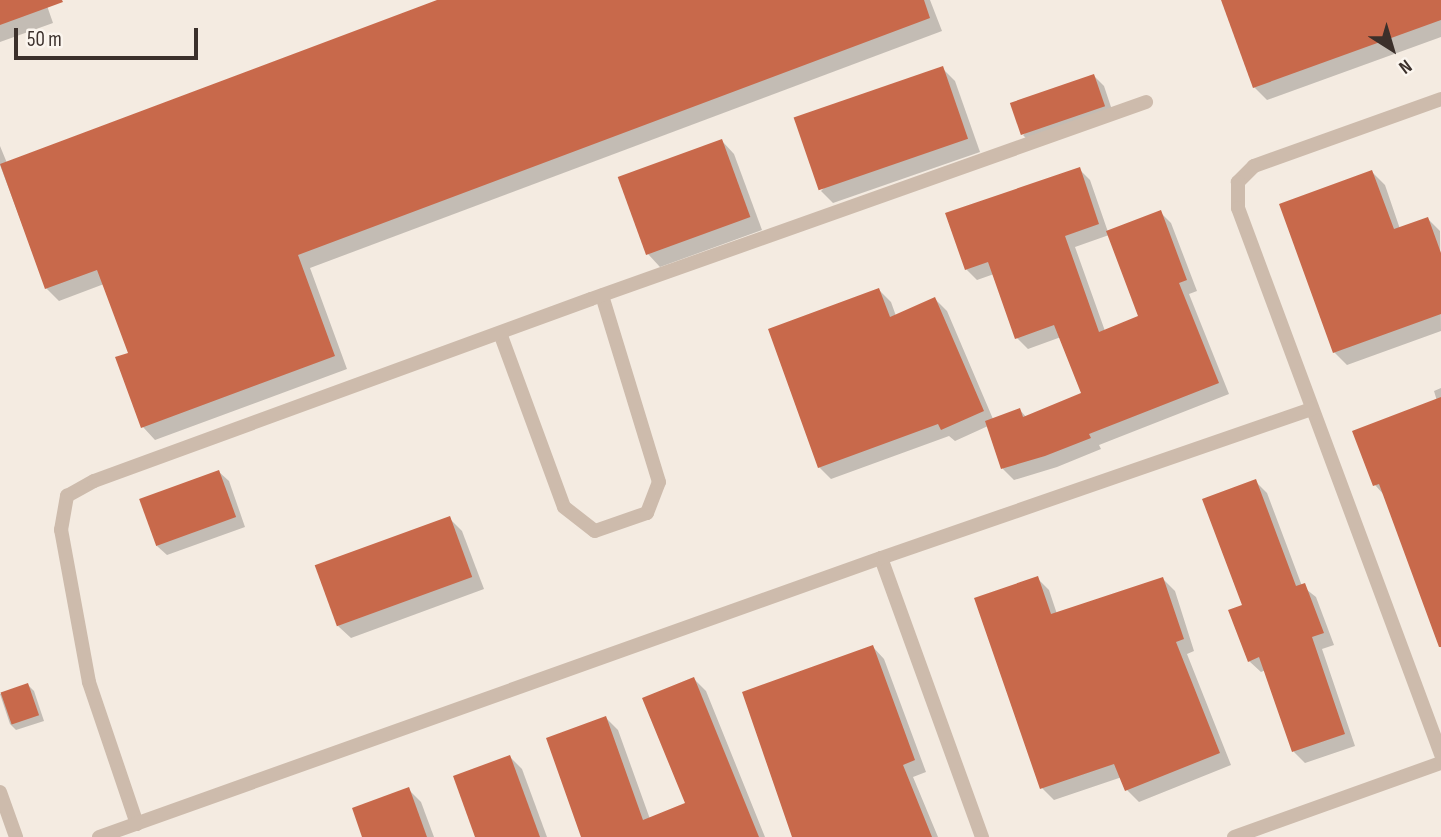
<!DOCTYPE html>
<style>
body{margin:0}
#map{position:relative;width:1441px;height:837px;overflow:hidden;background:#f4ebe1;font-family:"Sofia Sans Condensed",sans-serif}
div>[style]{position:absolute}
.shadow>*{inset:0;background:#0003}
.building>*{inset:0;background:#c8694b;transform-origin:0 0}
.service>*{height:14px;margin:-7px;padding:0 7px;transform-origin:7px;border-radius:7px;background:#cdbbac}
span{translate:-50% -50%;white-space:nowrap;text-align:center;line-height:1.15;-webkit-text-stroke:7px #fbf5ee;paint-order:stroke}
.north{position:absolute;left:1357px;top:14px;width:70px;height:70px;-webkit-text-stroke:5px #fbf5ee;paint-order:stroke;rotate:143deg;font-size:19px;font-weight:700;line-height:28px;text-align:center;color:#3b302b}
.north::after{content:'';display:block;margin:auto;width:24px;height:32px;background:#3b302b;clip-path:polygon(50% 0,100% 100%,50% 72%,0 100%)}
.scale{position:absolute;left:14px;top:28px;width:184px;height:32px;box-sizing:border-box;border:4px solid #3b302b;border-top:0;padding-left:9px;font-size:21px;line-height:24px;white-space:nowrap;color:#3b302b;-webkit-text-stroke:5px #fbf5ee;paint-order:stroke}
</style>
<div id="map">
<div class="shadow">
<i style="clip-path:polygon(0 0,45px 0,53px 23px,0 42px)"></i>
<i style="clip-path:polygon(442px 0,930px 0,942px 31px,310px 268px,347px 369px,155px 440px,143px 427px,130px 354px,104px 284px,59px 301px,46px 288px,0 165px,0 146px,7px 163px)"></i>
<i style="clip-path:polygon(1223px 0,1441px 0,1441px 37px,1267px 100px,1254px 87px)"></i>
<i style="clip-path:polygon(942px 68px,955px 81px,980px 152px,833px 203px,821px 191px)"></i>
<i style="clip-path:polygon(1094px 76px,1104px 86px,1114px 116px,1032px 145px,1023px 135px)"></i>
<i style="clip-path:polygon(722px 141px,734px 154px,762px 230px,660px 267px,648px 254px)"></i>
<i style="clip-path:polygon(evenodd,1079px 169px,1090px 180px,1108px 232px,1160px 212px,1171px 223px,1197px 291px,1189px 294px,1229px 394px,1099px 445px,1101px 449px,1057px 467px,1014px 480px,1003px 469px,988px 426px,955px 441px,949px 436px,831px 479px,819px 467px,879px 290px,891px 302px,896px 316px,935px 299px,947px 311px,993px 419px,1020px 410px,1026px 417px,1083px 394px,1061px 337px,1028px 349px,1017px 338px,994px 274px,977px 280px,966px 269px,1079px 169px,1109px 235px,1141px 317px,1105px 331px,1075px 247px,1109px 235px)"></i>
<i style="clip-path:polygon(1372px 172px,1385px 185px,1400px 229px,1428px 219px,1440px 231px,1441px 331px,1347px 365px,1334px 352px)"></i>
<i style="clip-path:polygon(1441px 388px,1441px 648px,1385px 496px,1375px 485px,1437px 401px,1434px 391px)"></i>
<i style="clip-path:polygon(219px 472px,229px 481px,245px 527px,167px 555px,157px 546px)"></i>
<i style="clip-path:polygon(1255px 481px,1267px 493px,1302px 586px,1316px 597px,1334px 645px,1322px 649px,1355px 746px,1305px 763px,1294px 752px,1266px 670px,1261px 672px,1249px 661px,1244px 606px)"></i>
<i style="clip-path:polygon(449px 518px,462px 531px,484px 589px,351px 638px,338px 626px)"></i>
<i style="clip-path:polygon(1037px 578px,1049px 590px,1057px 614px,1163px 579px,1175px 591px,1194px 651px,1187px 654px,1231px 765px,1139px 802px,1127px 790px,1122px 777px,1054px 800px,1042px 788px)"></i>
<i style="clip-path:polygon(873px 647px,884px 659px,926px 772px,913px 777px,938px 837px,794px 837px)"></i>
<i style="clip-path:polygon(694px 679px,706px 691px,765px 837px,583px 837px,606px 718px,618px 730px,650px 819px,687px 804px)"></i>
<i style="clip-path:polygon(28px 685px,34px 691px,44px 721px,16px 730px,10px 724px,0 694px)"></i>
<i style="clip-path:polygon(510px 757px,522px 769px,547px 837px,477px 837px)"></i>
<i style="clip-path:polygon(408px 789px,421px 802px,434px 837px,364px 837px)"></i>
</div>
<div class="building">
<i style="clip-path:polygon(0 0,62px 0,63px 2px,0 25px)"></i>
<i style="clip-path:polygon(437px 0,924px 0,930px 18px,298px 255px,335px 356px,141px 428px,115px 357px,128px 353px,97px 270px,45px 289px,0 164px)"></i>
<i style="clip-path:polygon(1221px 0,1441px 0,1441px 20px,1253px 88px)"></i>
<i style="left:943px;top:66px;width:77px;height:158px;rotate:71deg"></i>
<i style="left:1094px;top:74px;width:34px;height:89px;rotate:71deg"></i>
<i style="left:722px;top:139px;width:83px;height:111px;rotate:70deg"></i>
<i style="clip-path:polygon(1080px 167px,1099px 224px,1065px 236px,1099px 332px,1138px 316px,1106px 231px,1161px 210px,1187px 280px,1179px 283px,1219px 383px,1089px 434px,1091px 438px,1045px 456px,1001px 469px,985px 421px,1020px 408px,1023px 417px,1081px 393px,1054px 325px,1015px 339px,988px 262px,965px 270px,945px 213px)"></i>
<i style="clip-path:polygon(1372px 170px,1394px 229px,1428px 217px,1441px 253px,1441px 314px,1333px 353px,1279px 204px)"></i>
<i style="clip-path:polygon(879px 288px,890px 317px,935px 297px,984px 411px,941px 430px,938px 424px,818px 468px,768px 329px)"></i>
<i style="clip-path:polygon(1441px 397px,1441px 647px,1439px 647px,1379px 484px,1373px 486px,1352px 431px)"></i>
<i style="left:219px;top:470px;width:50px;height:85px;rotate:70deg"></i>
<i style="clip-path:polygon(1256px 479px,1296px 586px,1305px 583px,1324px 633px,1312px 637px,1345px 734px,1292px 752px,1259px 657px,1248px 662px,1228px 610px,1242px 605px,1202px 499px)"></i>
<i style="left:450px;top:516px;width:65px;height:144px;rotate:70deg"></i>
<i style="clip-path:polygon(1038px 576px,1051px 614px,1163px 577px,1184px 639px,1176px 642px,1220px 753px,1125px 791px,1114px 764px,1040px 789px,974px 598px)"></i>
<i style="clip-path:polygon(873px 645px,915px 760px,903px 765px,932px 837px,792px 837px,742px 692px)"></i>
<i style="clip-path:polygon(694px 677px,759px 837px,581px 837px,546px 738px,606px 716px,643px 820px,685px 803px,642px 698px)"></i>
<i style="left:28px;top:683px;width:34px;height:29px;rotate:71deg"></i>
<i style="clip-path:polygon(510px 755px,540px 837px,475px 837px,453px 776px)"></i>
<i style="clip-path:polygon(409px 787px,427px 837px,362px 837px,352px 808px)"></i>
</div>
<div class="service">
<i style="left:1441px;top:99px;width:199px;rotate:160.3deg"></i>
<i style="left:1254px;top:166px;width:23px;rotate:135deg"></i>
<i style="left:1238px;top:182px;width:26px;rotate:90deg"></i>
<i style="left:1238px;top:208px;width:583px;rotate:69.61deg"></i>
<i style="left:500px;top:333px;width:185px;rotate:69.8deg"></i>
<i style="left:564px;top:507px;width:39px;rotate:38deg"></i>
<i style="left:595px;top:531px;width:55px;rotate:-19.1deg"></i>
<i style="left:647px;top:513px;width:33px;rotate:-69deg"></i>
<i style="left:659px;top:482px;width:195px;rotate:-107deg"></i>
<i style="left:881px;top:558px;width:297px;rotate:70.1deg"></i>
<i style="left:0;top:792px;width:48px;rotate:70.4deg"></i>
<i style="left:137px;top:824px;width:150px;rotate:-108.7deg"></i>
<i style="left:89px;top:682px;width:155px;rotate:-100.4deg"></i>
<i style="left:61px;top:530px;width:35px;rotate:-80deg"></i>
<i style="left:67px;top:496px;width:31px;rotate:-29deg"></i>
<i style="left:94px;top:481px;width:529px;rotate:-20.11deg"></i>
<i style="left:591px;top:299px;width:589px;rotate:-19.54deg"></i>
<i style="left:99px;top:837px;width:830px;rotate:-19.64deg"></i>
<i style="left:881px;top:558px;width:456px;rotate:-19.1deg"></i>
<i style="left:1234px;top:837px;width:220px;rotate:-19.7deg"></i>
</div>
<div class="north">N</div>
<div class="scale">50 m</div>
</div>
